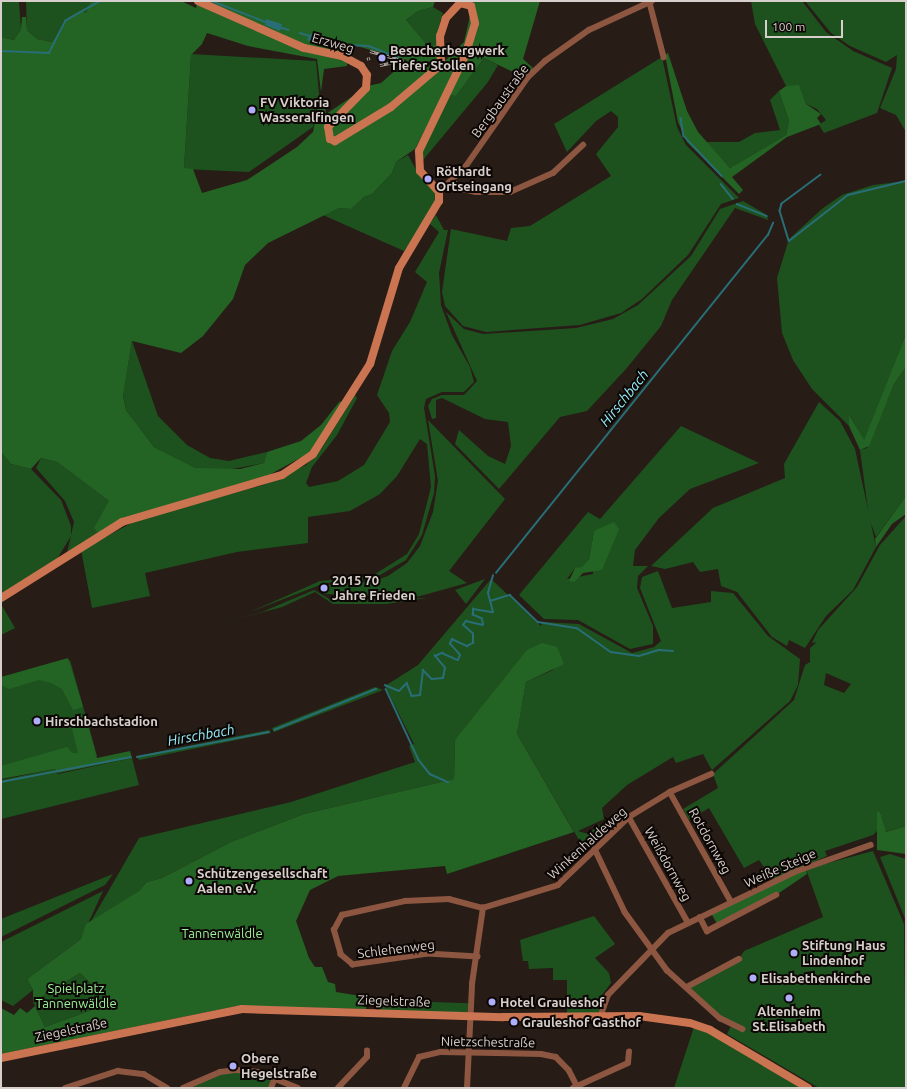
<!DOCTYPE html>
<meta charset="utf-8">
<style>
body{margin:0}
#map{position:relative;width:907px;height:1089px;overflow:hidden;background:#271c16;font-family:Ubuntu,sans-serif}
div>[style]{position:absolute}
.green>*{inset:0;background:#1d521e;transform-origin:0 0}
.forest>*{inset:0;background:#236425}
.water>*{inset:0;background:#296e77}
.stream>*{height:1.5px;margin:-0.75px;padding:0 0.75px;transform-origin:0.75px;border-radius:0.75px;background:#296e77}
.street>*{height:5.5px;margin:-2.75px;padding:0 2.75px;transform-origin:2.75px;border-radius:2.75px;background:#8c5641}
.secondary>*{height:8px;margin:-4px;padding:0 4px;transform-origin:4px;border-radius:4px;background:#cb7451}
.rail>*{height:3px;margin-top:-1.5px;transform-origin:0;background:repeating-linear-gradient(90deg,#0c0705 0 4.5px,#b4aba7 0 9px);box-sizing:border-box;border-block:1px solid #b4aba7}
.dots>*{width:11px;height:11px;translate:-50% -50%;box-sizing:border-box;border:2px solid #0c0705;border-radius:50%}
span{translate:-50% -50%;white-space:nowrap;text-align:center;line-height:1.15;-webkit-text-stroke:4px #0c0705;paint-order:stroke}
.street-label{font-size:13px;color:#d7cfcb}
.poi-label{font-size:13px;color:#d7cfcb;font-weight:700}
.left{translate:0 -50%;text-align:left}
.park-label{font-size:13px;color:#9bf299}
.water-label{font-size:14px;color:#95effb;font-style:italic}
.frame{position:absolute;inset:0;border:2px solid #d7cfcb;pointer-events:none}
.scale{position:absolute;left:765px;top:20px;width:78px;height:18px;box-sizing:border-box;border:2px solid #d7cfcb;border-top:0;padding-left:5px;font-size:12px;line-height:14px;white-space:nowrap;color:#d7cfcb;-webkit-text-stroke:3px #0c0705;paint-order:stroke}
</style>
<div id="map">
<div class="green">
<i style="clip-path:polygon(1px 1px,19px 2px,21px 29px,14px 40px,1px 37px)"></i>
<i style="clip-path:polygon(26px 1px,91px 1px,91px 3px,86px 13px,66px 19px,52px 42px,37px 39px,27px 30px)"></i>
<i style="clip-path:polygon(751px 1px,802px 1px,826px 32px,853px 51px,892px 68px,877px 113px,824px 133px,819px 125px,826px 120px,817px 109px,806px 104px,799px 86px,786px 86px,755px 24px)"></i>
<i style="clip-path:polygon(805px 1px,906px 1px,906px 132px,896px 115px,880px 108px,896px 69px,897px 55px,886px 62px,850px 46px,831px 33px)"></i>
<i style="clip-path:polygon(433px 7px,443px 13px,438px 29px,439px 42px,430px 48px,406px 20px,418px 11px)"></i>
<i style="clip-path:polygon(191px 54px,316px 61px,319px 94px,313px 127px,249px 172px,184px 169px)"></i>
<i style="clip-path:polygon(662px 57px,677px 127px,686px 145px,739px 198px,721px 204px,688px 255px,642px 299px,621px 313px,580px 325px,486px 332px,463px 326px,445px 306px,442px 292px,451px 229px,507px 241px,511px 228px,530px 226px,611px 176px,596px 154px,618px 127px,618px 117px,611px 111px,596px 121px,567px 152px,554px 124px)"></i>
<i style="clip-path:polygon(484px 58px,498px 65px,488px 82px,423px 160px,422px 150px,431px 128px,451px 94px,456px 96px)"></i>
<i style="clip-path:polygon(779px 91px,789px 121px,786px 135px,730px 168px,706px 142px,739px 142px,755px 133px,780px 130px,770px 100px)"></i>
<i style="clip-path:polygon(408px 155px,419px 175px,435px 192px,436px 205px,404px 251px,323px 215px,339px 208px,351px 209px,364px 197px,372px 194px,392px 173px,396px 162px)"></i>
<i style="clip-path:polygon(906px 181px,906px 334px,864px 441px,850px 415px,849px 426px,812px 389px,793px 360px,782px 333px,777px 278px,789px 239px,823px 208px,842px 195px,873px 185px)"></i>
<i style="clip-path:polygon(743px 201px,767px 215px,768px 220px,735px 208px,672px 300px,661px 326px,626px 369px,587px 411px,560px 417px,499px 489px,455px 444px,459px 430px,488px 456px,505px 464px,511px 446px,508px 422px,485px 419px,442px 398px,436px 400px,436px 418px,432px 419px,428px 406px,432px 399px,442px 395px,464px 395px,477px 381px,446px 312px,464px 329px,483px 334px,576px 328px,613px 319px,638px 305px,691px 256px,720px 209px)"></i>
<i style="clip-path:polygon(436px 215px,444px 230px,448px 230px,439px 273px,441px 305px,452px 335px,470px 367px,474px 382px,464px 392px,442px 392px,426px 399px,424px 408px,435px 476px,434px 493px,422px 535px,406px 560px,373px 579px,325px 583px,250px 612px,320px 581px,372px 576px,407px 554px,419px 534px,431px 487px,427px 444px,420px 439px,397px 476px,380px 494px,350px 511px,308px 517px,308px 543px,237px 552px,145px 573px,150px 596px,92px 608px,81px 550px,139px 519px,263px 485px,306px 465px,322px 448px,355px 395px,357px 398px,337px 435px,312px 467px,306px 483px,309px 487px,338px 481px,364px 465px,390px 422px,389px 413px,377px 395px,392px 351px,410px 322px,427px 282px,415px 272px,439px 232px,430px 224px)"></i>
<i style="clip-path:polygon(132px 341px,158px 416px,187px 445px,210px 458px,229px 461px,267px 452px,264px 463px,216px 472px,196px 468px,154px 447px,126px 410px,123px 395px)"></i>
<i style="clip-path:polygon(906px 367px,906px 496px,876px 537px,869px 518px,860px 450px,867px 448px,894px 384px)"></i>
<i style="clip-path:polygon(819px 402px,840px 421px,855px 449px,876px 547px,853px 590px,826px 616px,805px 648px,789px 640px,787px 646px,772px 637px,737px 592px,721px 586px,718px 569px,700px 572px,693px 562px,665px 569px,651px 566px,713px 508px,785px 478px,784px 464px)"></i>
<i style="clip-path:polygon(428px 420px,505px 499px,449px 571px,467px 583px,413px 598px,325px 594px,321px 589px,326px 585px,374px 581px,388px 576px,407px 563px,420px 546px,433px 512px,438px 481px)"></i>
<i style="clip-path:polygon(evenodd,681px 426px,759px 463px,690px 489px,659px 518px,635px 550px,633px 566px,648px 566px,638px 576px,637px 588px,653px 626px,653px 644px,630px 649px,578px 620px,544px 619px,519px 595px,588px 512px,600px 519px,681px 426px,594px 531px,593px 574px,567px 579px,575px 568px,582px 568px,589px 559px,594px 531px)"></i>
<i style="clip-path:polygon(1px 452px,11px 464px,31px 469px,61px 500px,71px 526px,71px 536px,57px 559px,1px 594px)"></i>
<i style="clip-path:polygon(41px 458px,57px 462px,109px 501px,99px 533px,67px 553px,74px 522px,65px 501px,36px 468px)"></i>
<i style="clip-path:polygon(evenodd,906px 516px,906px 826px,885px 832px,880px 812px,877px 813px,879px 829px,873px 835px,825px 851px,827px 856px,773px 880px,759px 860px,744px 868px,709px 808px,689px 820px,683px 809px,718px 788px,713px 774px,794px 700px,805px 665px,810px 662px,810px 648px,817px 642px,812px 643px,818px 630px,857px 587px,880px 545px,906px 516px,826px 673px,851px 684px,844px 693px,824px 685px,826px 673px)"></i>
<i style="clip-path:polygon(658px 571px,672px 608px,711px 602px,711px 591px,733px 593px,768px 636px,800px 659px,798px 685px,790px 701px,712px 770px,703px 754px,676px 763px,673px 757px,627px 785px,602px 808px,604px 819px,578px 831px,588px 834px,599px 825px,607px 833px,586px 852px,517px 734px,526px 682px,553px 670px,557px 647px,455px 740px,454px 779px,304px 814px,231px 842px,162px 878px,147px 882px,139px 891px,90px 923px,139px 838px,291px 802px,415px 762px,409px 746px,414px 744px,385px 686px,418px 665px,491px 579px,541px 626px,542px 622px,579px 624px,632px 653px,654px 647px,661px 641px,640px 588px,642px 577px)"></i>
<i style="clip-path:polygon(485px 579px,466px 604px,455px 590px)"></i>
<i style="clip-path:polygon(314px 590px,331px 600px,427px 598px,386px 604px,333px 604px,315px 592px,282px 607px,214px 625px,262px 612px)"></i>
<i style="clip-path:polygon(1px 604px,15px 628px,1px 635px)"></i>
<i style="clip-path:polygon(70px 660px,97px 756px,1px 775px,1px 680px)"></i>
<i style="clip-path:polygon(375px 687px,383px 690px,274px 732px,272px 728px)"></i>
<i style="clip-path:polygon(269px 730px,271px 733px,139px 760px,137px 756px)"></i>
<i style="clip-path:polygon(132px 758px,139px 785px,1px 819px,1px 780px,55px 769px,58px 774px)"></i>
<i style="clip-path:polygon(873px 851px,904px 924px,906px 1088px,819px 1088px,727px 1034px,731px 1026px,690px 987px,739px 959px,744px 951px,823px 917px,806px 869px)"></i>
<i style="clip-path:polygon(890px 854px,906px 859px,906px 921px,880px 857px)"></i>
<i style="clip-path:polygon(113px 874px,105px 885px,1px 937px,1px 919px)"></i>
<i style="clip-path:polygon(103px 891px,81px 939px,27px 979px,33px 990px,13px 1006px,1px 1000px,1px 942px)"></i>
<i style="clip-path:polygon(594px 916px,615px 944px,595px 958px,609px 973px,611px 983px,602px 995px,599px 1013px,567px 1014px,567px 980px,553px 980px,553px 968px,529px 969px,528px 961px,523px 961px,520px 940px)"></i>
<i style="clip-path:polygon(80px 973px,111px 1003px,45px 1027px,33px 1002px)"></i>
<i style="left:378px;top:1000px;width:90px;height:10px;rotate:2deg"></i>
<i style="clip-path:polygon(694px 1027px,713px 1035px,800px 1088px,674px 1088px)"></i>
<i style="clip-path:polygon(237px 1070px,275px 1078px,271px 1088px,183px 1088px,204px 1077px)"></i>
</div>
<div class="forest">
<i style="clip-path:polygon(evenodd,91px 1px,181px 1px,196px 8px,198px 1px,435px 1px,433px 7px,418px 11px,406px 20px,430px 48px,439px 42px,442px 64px,464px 42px,473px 3px,466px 1px,540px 1px,523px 59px,533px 68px,526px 78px,484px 58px,456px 96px,444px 93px,415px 149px,396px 162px,392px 173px,372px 194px,364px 197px,351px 209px,339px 208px,268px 243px,245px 265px,233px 299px,203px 336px,181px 353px,132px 341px,123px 396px,126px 410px,154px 447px,196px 468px,240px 469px,264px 463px,267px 452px,301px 441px,321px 425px,340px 401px,343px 404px,311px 452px,269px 475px,120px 523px,101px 535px,94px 528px,109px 501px,57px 462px,41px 458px,31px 469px,11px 464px,1px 452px,1px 37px,14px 40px,21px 29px,22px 17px,26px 17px,27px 30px,37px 39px,52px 42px,66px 19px,79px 11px,86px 13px,91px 1px,207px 33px,248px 46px,317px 59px,321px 92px,324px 69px,347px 66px,346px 43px,407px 60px,381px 83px,368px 86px,326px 114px,324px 100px,319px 100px,313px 132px,297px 147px,247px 180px,202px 193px,193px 169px,184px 168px,191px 55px,202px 44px,207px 33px)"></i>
<i style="clip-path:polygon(668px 53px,687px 111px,698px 132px,730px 168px,786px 135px,789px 121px,779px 91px,786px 86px,799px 85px,806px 104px,821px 114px,817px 118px,821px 124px,787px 137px,732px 177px,743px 190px,739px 194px,687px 142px,678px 122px,665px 55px)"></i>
<i style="clip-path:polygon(906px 334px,906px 367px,894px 384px,869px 446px,860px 450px,849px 426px,849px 414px,864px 440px)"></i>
<i style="clip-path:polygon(906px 496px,906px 514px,892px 524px,876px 547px,875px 539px)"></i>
<i style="clip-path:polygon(614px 522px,619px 529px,602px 570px,583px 573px,574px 582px,569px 581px,575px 568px,582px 567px,589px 559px,594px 531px)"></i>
<i style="clip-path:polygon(542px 643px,557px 647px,564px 664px,526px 682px,517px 734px,574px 832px,447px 874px,445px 866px,338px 876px,310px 890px,296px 921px,309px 958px,315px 967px,322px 967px,328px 982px,335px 984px,336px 992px,367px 997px,366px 1009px,237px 1006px,1px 1054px,1px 1008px,14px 1015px,20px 1008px,27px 1013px,35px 1006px,45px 1027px,111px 1003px,80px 973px,33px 1002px,33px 990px,27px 979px,81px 939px,86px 924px,139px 891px,147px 882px,162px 878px,231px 842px,304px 814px,454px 779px,455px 740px,527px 650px)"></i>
<i style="clip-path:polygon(68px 658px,83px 707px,73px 710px,62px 689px,51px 683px,39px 680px,9px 689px,1px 685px,1px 677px)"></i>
<i style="clip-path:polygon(85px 714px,97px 758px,130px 751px,132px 758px,58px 773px,55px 769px,1px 779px,1px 766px,67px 747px,72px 753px,78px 753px,72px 729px,75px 717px)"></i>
<i style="clip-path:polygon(877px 812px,880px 812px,886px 832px,906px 826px,906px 854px,877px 850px)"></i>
<i style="clip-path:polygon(806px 869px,807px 874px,779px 893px,717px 924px,711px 913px)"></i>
</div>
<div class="water">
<i style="clip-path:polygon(266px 19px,282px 24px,280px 31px,265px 25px)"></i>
<i style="clip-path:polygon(310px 34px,325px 38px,323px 45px,307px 40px)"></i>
</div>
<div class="stream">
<i style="left:212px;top:1px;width:58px;rotate:21.3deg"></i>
<i style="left:279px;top:27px;width:10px;rotate:17deg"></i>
<i style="left:300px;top:33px;width:10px;rotate:17deg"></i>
<i style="left:323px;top:41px;width:21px;rotate:11deg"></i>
<i style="left:349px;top:45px;width:20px;rotate:3deg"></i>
<i style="left:369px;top:46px;width:32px;rotate:22deg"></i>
<i style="left:1px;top:51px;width:48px;rotate:2.4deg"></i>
<i style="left:49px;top:53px;width:36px;rotate:-63deg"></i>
<i style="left:65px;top:21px;width:40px;rotate:-29.7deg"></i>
<i style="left:681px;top:118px;width:18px;rotate:81deg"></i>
<i style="left:684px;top:136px;width:55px;rotate:46.5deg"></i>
<i style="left:821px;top:175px;width:49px;rotate:143.4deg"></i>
<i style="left:782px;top:204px;width:7px;rotate:106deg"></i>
<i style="left:780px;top:211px;width:31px;rotate:73deg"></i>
<i style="left:789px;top:241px;width:75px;rotate:-37.9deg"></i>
<i style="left:848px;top:195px;width:60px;rotate:-13.6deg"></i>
<i style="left:721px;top:184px;width:19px;rotate:51deg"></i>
<i style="left:737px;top:204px;width:32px;rotate:22deg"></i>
<i style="left:496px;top:573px;width:434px;rotate:-51.2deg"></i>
<i style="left:768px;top:235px;width:13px;rotate:-67deg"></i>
<i style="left:490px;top:601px;width:21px;rotate:-17deg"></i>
<i style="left:510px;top:595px;width:39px;rotate:44deg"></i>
<i style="left:538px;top:622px;width:39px;rotate:9deg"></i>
<i style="left:577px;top:628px;width:42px;rotate:35.2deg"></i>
<i style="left:611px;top:652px;width:28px;rotate:8deg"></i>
<i style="left:639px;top:656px;width:21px;rotate:-17deg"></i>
<i style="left:659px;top:650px;width:14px;rotate:4deg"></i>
<i style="left:385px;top:685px;width:15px;rotate:23deg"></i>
<i style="left:399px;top:691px;width:11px;rotate:-45deg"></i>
<i style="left:407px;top:683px;width:14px;rotate:69deg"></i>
<i style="left:412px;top:696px;width:8px;rotate:-7deg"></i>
<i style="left:420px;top:695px;width:25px;rotate:-83deg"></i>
<i style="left:423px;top:670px;width:13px;rotate:45deg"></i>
<i style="left:432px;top:679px;width:11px;rotate:-5deg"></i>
<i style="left:443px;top:678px;width:10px;rotate:-79deg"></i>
<i style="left:445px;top:668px;width:16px;rotate:-130deg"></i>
<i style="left:435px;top:656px;width:8px;rotate:-23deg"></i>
<i style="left:442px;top:653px;width:17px;rotate:24deg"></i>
<i style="left:458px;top:660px;width:5px;rotate:-68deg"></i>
<i style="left:460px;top:655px;width:15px;rotate:-132deg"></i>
<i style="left:450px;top:644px;width:5px;rotate:-68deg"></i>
<i style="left:452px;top:639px;width:17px;rotate:25deg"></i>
<i style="left:467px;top:646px;width:7px;rotate:-27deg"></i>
<i style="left:473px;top:643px;width:9px;rotate:-90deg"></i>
<i style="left:473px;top:634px;width:13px;rotate:-138deg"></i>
<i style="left:463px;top:625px;width:5px;rotate:-53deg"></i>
<i style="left:466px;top:621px;width:17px;rotate:13deg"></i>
<i style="left:483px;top:625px;width:6px;rotate:-99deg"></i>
<i style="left:482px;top:619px;width:10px;rotate:-156deg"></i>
<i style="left:473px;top:615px;width:6px;rotate:-90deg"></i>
<i style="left:473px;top:609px;width:20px;rotate:9deg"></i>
<i style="left:493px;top:612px;width:20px;rotate:-105deg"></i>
<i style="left:488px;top:593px;width:18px;rotate:-74deg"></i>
<i style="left:386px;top:689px;width:78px;rotate:65.1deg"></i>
<i style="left:419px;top:760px;width:18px;rotate:52deg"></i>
<i style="left:430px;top:774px;width:20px;rotate:24deg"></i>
<i style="left:274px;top:730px;width:110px;rotate:-21.9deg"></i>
<i style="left:137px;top:757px;width:134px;rotate:-10.7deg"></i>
<i style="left:1px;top:782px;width:132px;rotate:-10.9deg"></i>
</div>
<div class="street">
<i style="left:650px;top:3px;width:56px;rotate:75.5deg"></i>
<i style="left:453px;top:182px;width:12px;rotate:35deg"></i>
<i style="left:463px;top:189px;width:13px;rotate:13deg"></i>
<i style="left:476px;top:192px;width:34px"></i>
<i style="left:510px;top:192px;width:47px;rotate:-23.8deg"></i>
<i style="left:553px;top:173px;width:41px;rotate:-43deg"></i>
<i style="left:439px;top:192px;width:37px;rotate:-44deg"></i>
<i style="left:466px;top:166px;width:108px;rotate:-55.1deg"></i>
<i style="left:528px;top:77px;width:23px;rotate:-43deg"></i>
<i style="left:545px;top:61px;width:54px;rotate:-35.2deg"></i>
<i style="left:589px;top:30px;width:69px;rotate:-24.7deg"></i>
<i style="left:670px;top:792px;width:125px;rotate:60.8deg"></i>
<i style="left:629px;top:817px;width:120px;rotate:60.7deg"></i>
<i style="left:595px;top:849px;width:70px;rotate:64.5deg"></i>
<i style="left:625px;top:912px;width:72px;rotate:54.1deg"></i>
<i style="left:667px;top:970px;width:72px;rotate:42.2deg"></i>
<i style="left:720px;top:1018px;width:25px;rotate:26deg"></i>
<i style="left:700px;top:917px;width:16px;rotate:63deg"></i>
<i style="left:707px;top:931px;width:78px;rotate:-27.6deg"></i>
<i style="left:478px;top:957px;width:50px;rotate:-176.6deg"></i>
<i style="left:428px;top:954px;width:76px;rotate:171.7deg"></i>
<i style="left:353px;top:965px;width:16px;rotate:-140deg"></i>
<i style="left:341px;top:955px;width:26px;rotate:-106deg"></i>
<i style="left:334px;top:930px;width:17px;rotate:-62deg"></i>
<i style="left:342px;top:915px;width:65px;rotate:-12.5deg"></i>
<i style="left:405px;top:901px;width:44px;rotate:-2.6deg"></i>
<i style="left:449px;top:899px;width:35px;rotate:15deg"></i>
<i style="left:687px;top:987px;width:59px;rotate:-28.3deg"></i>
<i style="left:601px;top:1015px;width:21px;rotate:-71deg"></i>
<i style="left:608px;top:995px;width:86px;rotate:-45.9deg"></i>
<i style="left:668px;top:933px;width:143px;rotate:-25.7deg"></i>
<i style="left:797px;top:871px;width:78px;rotate:-19.4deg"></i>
<i style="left:65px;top:1088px;width:56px;rotate:-17.8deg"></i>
<i style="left:118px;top:1071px;width:26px;rotate:7deg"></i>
<i style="left:144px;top:1074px;width:27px;rotate:31deg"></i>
<i style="left:183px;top:1088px;width:40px;rotate:-23.4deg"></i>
<i style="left:220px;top:1072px;width:17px;rotate:-7deg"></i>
<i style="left:237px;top:1070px;width:21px;rotate:5deg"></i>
<i style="left:258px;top:1072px;width:43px;rotate:21.8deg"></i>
<i style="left:271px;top:1088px;width:11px;rotate:-68deg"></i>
<i style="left:338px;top:1088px;width:42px;rotate:-46.9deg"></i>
<i style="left:367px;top:1057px;width:6px;rotate:-90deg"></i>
<i style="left:404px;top:1088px;width:34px;rotate:-64deg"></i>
<i style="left:419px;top:1057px;width:22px;rotate:-13deg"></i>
<i style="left:440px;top:1052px;width:101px;rotate:1.1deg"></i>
<i style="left:541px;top:1054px;width:15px;rotate:11deg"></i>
<i style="left:556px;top:1057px;width:18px;rotate:45deg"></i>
<i style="left:569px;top:1070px;width:18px;rotate:63deg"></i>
<i style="left:467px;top:1088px;width:104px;rotate:-87.2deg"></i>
<i style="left:472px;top:984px;width:77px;rotate:-81.8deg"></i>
<i style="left:483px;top:908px;width:78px;rotate:-17deg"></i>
<i style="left:558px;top:885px;width:98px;rotate:-43.8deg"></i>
<i style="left:629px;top:817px;width:48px;rotate:-31.4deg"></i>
<i style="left:670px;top:792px;width:45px;rotate:-23.7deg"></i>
<i style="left:573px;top:1088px;width:60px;rotate:-24.4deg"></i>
<i style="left:628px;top:1063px;width:11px;rotate:-85deg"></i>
</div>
<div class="secondary">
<i style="left:1px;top:598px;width:143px;rotate:-32.1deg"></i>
<i style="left:122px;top:522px;width:167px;rotate:-16.4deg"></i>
<i style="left:282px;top:475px;width:37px;rotate:-34deg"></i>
<i style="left:313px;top:454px;width:107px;rotate:-57.7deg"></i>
<i style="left:370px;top:364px;width:100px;rotate:-73.2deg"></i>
<i style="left:399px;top:268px;width:78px;rotate:-59.2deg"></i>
<i style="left:439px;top:201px;width:9px;rotate:-90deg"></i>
<i style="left:439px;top:192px;width:28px;rotate:-132deg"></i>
<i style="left:420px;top:171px;width:20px;rotate:-93deg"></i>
<i style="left:419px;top:151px;width:106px;rotate:-64.2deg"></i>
<i style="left:465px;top:56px;width:34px;rotate:-73deg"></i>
<i style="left:475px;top:23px;width:17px;rotate:-103deg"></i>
<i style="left:471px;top:6px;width:11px;rotate:-165deg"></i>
<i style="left:460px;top:3px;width:21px;rotate:133deg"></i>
<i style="left:446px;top:18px;width:19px;rotate:108deg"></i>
<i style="left:440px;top:36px;width:25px;rotate:88deg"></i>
<i style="left:441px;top:61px;width:8px;rotate:120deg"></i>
<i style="left:437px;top:68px;width:60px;rotate:139.7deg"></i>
<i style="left:391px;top:107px;width:66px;rotate:148.7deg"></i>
<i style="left:335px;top:141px;width:5px;rotate:-158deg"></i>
<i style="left:330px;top:139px;width:12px;rotate:-99deg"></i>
<i style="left:328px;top:127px;width:54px;rotate:-45.7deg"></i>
<i style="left:366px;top:88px;width:13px;rotate:-86deg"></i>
<i style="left:367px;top:75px;width:11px;rotate:-124deg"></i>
<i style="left:361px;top:66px;width:21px;rotate:-152deg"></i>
<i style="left:342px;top:56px;width:39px;rotate:-168deg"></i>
<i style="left:304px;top:48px;width:116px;rotate:-156.1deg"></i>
<i style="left:1px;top:1058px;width:246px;rotate:-11.5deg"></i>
<i style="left:242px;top:1009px;width:261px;rotate:1.8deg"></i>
<i style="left:503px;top:1017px;width:136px;rotate:-0.4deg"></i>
<i style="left:639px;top:1016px;width:51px;rotate:7.8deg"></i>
<i style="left:690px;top:1023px;width:21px;rotate:19deg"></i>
<i style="left:710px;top:1030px;width:114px;rotate:30.6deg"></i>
</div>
<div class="rail">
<i style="left:370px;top:51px;width:32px;rotate:16deg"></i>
<i style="left:368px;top:57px;width:3px;rotate:72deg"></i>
<i style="left:380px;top:65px;width:24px;rotate:-12deg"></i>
</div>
<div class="dots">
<i style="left:382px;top:58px;background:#afaefa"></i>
<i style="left:252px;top:110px;background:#afaefa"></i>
<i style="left:428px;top:179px;background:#afaefa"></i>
<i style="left:324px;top:588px;background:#afaefa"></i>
<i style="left:37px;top:721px;background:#afaefa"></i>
<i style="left:189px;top:881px;background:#afaefa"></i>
<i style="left:794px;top:953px;background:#afaefa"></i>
<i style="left:753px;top:978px;background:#afaefa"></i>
<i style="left:789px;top:998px;background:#afaefa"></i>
<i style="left:492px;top:1002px;background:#afaefa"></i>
<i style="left:514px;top:1022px;background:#afaefa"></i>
<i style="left:233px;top:1066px;background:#afaefa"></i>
</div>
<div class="street-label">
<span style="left:333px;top:43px;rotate:16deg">Erzweg</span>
<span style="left:500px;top:101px;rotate:-54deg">Bergbaustraße</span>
<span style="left:710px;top:841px;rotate:61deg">Rotdornweg</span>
<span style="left:587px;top:843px;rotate:-42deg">Winkenhaldeweg</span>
<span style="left:668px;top:864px;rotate:61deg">Weißdornweg</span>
<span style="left:780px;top:868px;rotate:-24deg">Weiße Steige</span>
<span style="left:396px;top:949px;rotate:-7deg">Schlehenweg</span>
<span style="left:394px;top:1001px;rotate:2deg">Ziegelstraße</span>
<span style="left:71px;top:1030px;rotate:-12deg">Ziegelstraße</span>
<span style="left:488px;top:1042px;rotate:1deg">Nietzschestraße</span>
</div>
<div class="poi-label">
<span class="left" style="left:390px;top:58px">Besucherbergwerk<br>Tiefer Stollen</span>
<span class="left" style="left:260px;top:110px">FV Viktoria<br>Wasseralfingen</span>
<span class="left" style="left:436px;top:179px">Röthardt<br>Ortseingang</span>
<span class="left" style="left:332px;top:588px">2015 70<br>Jahre Frieden</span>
<span class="left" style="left:45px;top:721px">Hirschbachstadion</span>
<span class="left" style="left:197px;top:881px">Schützengesellschaft<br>Aalen e.V.</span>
<span class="left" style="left:802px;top:953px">Stiftung Haus<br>Lindenhof</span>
<span class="left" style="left:761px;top:978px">Elisabethenkirche</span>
<span class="left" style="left:500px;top:1002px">Hotel Grauleshof</span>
<span style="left:789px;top:1019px">Altenheim<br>St.Elisabeth</span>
<span class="left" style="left:522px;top:1022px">Grauleshof Gasthof</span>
<span class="left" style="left:241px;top:1066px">Obere<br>Hegelstraße</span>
</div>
<div class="park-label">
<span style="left:222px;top:933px">Tannenwäldle</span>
<span style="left:76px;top:996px">Spielplatz<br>Tannenwäldle</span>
</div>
<div class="water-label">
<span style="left:624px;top:398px;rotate:-51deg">Hirschbach</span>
<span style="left:201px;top:735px;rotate:-10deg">Hirschbach</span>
</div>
<div class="frame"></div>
<div class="scale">100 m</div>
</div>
